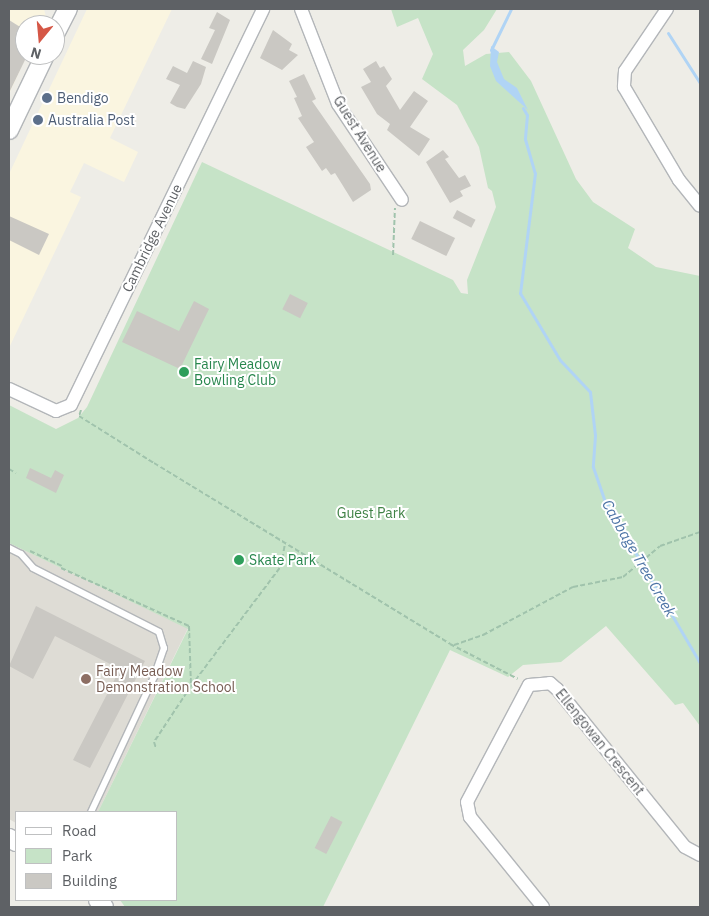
<!DOCTYPE html>
<style>
body{margin:0}
#map{position:relative;width:709px;height:916px;overflow:hidden;background:#eeede7;font-family:"IBM Plex Sans",sans-serif}
div>[style]{position:absolute}
.commercial>*{inset:0;background:#faf5e0}
.education>*{inset:0;background:#dedcd5}
.green>*{inset:0;background:#c6e3c7}
.water>*{inset:0;background:#b0d4f5}
.stream>*{height:3px;margin:-1.5px;padding:0 1.5px;transform-origin:1.5px;border-radius:1.5px;background:#b0d4f5}
.building>*{inset:0;background:#cac8c3;transform-origin:0 0}
.path>*{height:2px;margin-top:-1px;transform-origin:0;background:repeating-linear-gradient(90deg,#a0c3ac 0 5px,transparent 0 7.5px)}
.roads{filter:drop-shadow(1px 0 #b3b6b9) drop-shadow(-1px 0 #b3b6b9) drop-shadow(0 1px #b3b6b9) drop-shadow(0 -1px #b3b6b9)}
.service>*{height:6px;margin:-3px;padding:0 3px;transform-origin:3px;border-radius:3px;background:#fff}
.minor>*{height:12px;margin:-6px;padding:0 6px;transform-origin:6px;border-radius:6px;background:#fff}
.secondary>*{height:18px;margin:-9px;padding:0 9px;transform-origin:9px;border-radius:9px;background:#fff}
.dots>*{width:14px;height:14px;translate:-50% -50%;box-sizing:border-box;border:2px solid #fff;border-radius:50%}
span{translate:-50% -50%;white-space:nowrap;text-align:center;line-height:1.15;-webkit-text-stroke:4px #fff;paint-order:stroke}
.service-label{font-size:14px;color:#4e5e75}
.left{translate:0 -50%;text-align:left}
.street-label{font-size:14px;color:#5e6165}
.leisure-label{font-size:14px;color:#27864d}
.park-label{font-size:14px;color:#408246}
.education-label{font-size:14px;color:#785e54}
.water-label{font-size:15px;color:#4e75a6;font-style:italic}
.frame{position:absolute;inset:0;border:10px solid #5e6165;pointer-events:none}
.legend{position:absolute;left:15px;top:811px;width:162px;height:90px;box-sizing:border-box;background:#fff;border:1px solid #bfc0c1;margin:0;padding:6px 9px;list-style:none;font-size:15px;color:#5e6165}
.legend li{display:flex;align-items:center;gap:10px;height:25px}
.legend b{width:25px;border:1px solid #bfc0c1}
.north{position:absolute;left:15px;top:15px;width:50px;height:50px;box-sizing:border-box;background:#fff;border:1px solid #bfc0c1;border-radius:50%;rotate:197deg;font-size:14px;font-weight:700;line-height:20px;text-align:center;color:#5e6165}
.north::after{content:'';display:block;margin:auto;width:18px;height:22px;background:#d55746;clip-path:polygon(50% 0,100% 100%,50% 72%,0 100%)}
</style>
<div id="map">
<div class="commercial">
<i style="clip-path:polygon(9px 9px,44px 9px,46px 17px,42px 25px,25px 25px,27px 55px,9px 94px)"></i>
<i style="clip-path:polygon(87px 9px,172px 9px,110px 138px,138px 152px,124px 182px,84px 163px,70px 192px,81px 197px,9px 348px,9px 174px)"></i>
</div>
<div class="education">
<i style="clip-path:polygon(9px 543px,188px 628px,98px 812px,16px 812px,16px 823px,9px 819px)"></i>
</div>
<div class="green">
<i style="clip-path:polygon(391px 9px,497px 9px,484px 30px,463px 50px,465px 66px,486px 54px,509px 52px,531px 81px,576px 179px,593px 202px,635px 229px,628px 248px,656px 267px,700px 276px,700px 726px,683px 703px,675px 705px,606px 626px,561px 662px,523px 665px,508px 677px,450px 650px,323px 907px,125px 907px,120px 900px,176px 900px,176px 812px,98px 812px,188px 629px,9px 543px,9px 405px,56px 429px,78px 418px,87px 407px,202px 162px,453px 280px,461px 293px,468px 294px,467px 280px,496px 207px,492px 191px,488px 188px,479px 147px,457px 105px,422px 79px,433px 54px,418px 18px,397px 27px)"></i>
</div>
<div class="water">
<i style="clip-path:polygon(491px 46px,499px 52px,497px 62px,504px 79px,517px 88px,528px 110px,496px 81px,490px 66px)"></i>
</div>
<div class="stream">
<i style="left:668px;top:33px;width:59px;rotate:57.4deg"></i>
<i style="left:491px;top:50px;width:46px;rotate:-64deg"></i>
<i style="left:523px;top:108px;width:8px;rotate:60deg"></i>
<i style="left:527px;top:115px;width:24px;rotate:95deg"></i>
<i style="left:525px;top:139px;width:35px;rotate:74deg"></i>
<i style="left:535px;top:173px;width:121px;rotate:97.1deg"></i>
<i style="left:520px;top:293px;width:78px;rotate:59.2deg"></i>
<i style="left:560px;top:360px;width:44px;rotate:46.8deg"></i>
<i style="left:590px;top:392px;width:43px;rotate:83.4deg"></i>
<i style="left:595px;top:435px;width:32px;rotate:94deg"></i>
<i style="left:593px;top:467px;width:36px;rotate:71deg"></i>
<i style="left:605px;top:501px;width:188px;rotate:59.6deg"></i>
</div>
<div class="building">
<i style="clip-path:polygon(217px 12px,230px 20px,212px 64px,201px 59px,215px 30px,209px 28px)"></i>
<i style="clip-path:polygon(9px 20px,25px 30px,25px 60px,9px 93px)"></i>
<i style="clip-path:polygon(273px 30px,292px 44px,289px 50px,298px 55px,282px 70px,260px 58px)"></i>
<i style="clip-path:polygon(193px 61px,206px 67px,201px 84px,185px 109px,177px 107px,170px 103px,180px 85px,166px 79px,173px 66px,187px 73px)"></i>
<i style="clip-path:polygon(376px 61px,380px 68px,384px 66px,392px 79px,386px 86px,400px 110px,414px 91px,428px 101px,410px 127px,430px 139px,419px 156px,387px 130px,390px 124px,377px 114px,361px 87px,371px 82px,363px 69px)"></i>
<i style="clip-path:polygon(304px 74px,316px 99px,312px 101px,370px 184px,371px 190px,353px 202px,335px 173px,331px 175px,326px 168px,322px 171px,306px 147px,314px 142px,298px 118px,302px 116px,294px 98px,297px 97px,289px 81px)"></i>
<i style="clip-path:polygon(443px 150px,449px 157px,445px 159px,459px 178px,465px 175px,471px 186px,460px 191px,463px 196px,450px 203px,426px 162px)"></i>
<i style="left:457px;top:210px;width:21px;height:9px;rotate:28deg"></i>
<i style="clip-path:polygon(9px 216px,49px 234px,39px 255px,9px 240px)"></i>
<i style="left:420px;top:221px;width:39px;height:20px;rotate:26deg"></i>
<i style="left:290px;top:294px;width:20px;height:17px;rotate:27deg"></i>
<i style="clip-path:polygon(194px 301px,209px 309px,180px 369px,122px 342px,137px 311px,179px 331px)"></i>
<i style="clip-path:polygon(30px 468px,51px 478px,55px 470px,64px 475px,56px 493px,26px 478px)"></i>
<i style="clip-path:polygon(36px 606px,145px 661px,90px 768px,73px 760px,120px 669px,55px 636px,33px 679px,9px 666px)"></i>
<i style="left:331px;top:816px;width:13px;height:36px;rotate:27deg"></i>
</div>
<div class="path">
<i style="left:393px;top:255px;width:47px;rotate:-87.6deg"></i>
<i style="left:81px;top:410px;width:6px;rotate:108deg"></i>
<i style="left:79px;top:416px;width:89px;rotate:32.1deg"></i>
<i style="left:154px;top:463px;width:347px;rotate:31.4deg"></i>
<i style="left:450px;top:644px;width:76px;rotate:27.2deg"></i>
<i style="left:9px;top:469px;width:8px;rotate:30deg"></i>
<i style="left:30px;top:551px;width:35px;rotate:25deg"></i>
<i style="left:61px;top:568px;width:141px;rotate:24.4deg"></i>
<i style="left:189px;top:626px;width:60px;rotate:88.1deg"></i>
<i style="left:191px;top:686px;width:67px;rotate:123.5deg"></i>
<i style="left:154px;top:742px;width:6px;rotate:72deg"></i>
<i style="left:454px;top:645px;width:31px;rotate:-19deg"></i>
<i style="left:483px;top:635px;width:102px;rotate:-28.1deg"></i>
<i style="left:573px;top:587px;width:51px;rotate:-11.3deg"></i>
<i style="left:623px;top:577px;width:48px;rotate:-40deg"></i>
<i style="left:660px;top:546px;width:42px;rotate:-19.3deg"></i>
<i style="left:191px;top:686px;width:150px;rotate:-53.1deg"></i>
<i style="left:281px;top:566px;width:22px;rotate:-80deg"></i>
</div>
<div class="roads">
<div class="service">
<i style="left:9px;top:548px;width:13px;rotate:27deg"></i>
<i style="left:21px;top:554px;width:18px;rotate:49deg"></i>
<i style="left:33px;top:568px;width:141px;rotate:26.9deg"></i>
<i style="left:159px;top:632px;width:17px;rotate:73deg"></i>
<i style="left:164px;top:648px;width:31px;rotate:109deg"></i>
<i style="left:154px;top:677px;width:149px;rotate:115deg"></i>
</div>
<div class="minor">
<i style="left:301px;top:9px;width:102px;rotate:68.7deg"></i>
<i style="left:338px;top:104px;width:115px;rotate:56.3deg"></i>
<i style="left:667px;top:9px;width:75px;rotate:124.1deg"></i>
<i style="left:625px;top:71px;width:16px;rotate:94deg"></i>
<i style="left:624px;top:87px;width:108px;rotate:59.4deg"></i>
<i style="left:679px;top:180px;width:33px;rotate:51deg"></i>
<i style="left:9px;top:389px;width:52px;rotate:25.1deg"></i>
<i style="left:56px;top:411px;width:16px;rotate:-22deg"></i>
<i style="left:71px;top:405px;width:440px;rotate:-64.1deg"></i>
<i style="left:543px;top:907px;width:116px;rotate:-129deg"></i>
<i style="left:470px;top:817px;width:15px;rotate:-101deg"></i>
<i style="left:467px;top:802px;width:132px;rotate:-62.1deg"></i>
<i style="left:529px;top:685px;width:21px;rotate:-5deg"></i>
<i style="left:550px;top:683px;width:9px;rotate:41deg"></i>
<i style="left:557px;top:689px;width:203px;rotate:51deg"></i>
<i style="left:685px;top:847px;width:17px;rotate:28deg"></i>
</div>
<div class="secondary">
<i style="left:55px;top:34px;width:28px;rotate:-63deg"></i>
<i style="left:9px;top:130px;width:83px;rotate:-64.4deg"></i>
<i style="left:9px;top:838px;width:8px;rotate:30deg"></i>
<i style="left:98px;top:900px;width:9px;rotate:49deg"></i>
</div>
</div>
<div class="dots">
<i style="left:47px;top:98px;background:#5c6f8a"></i>
<i style="left:38px;top:120px;background:#5c6f8a"></i>
<i style="left:184px;top:372px;background:#2e9e5b"></i>
<i style="left:239px;top:560px;background:#2e9e5b"></i>
<i style="left:86px;top:679px;background:#8d6e63"></i>
</div>
<div class="service-label">
<span class="left" style="left:57px;top:98px">Bendigo</span>
<span class="left" style="left:48px;top:120px">Australia Post</span>
</div>
<div class="street-label">
<span style="left:360px;top:134px;rotate:58deg">Guest Avenue</span>
<span style="left:152px;top:238px;rotate:-64deg">Cambridge Avenue</span>
<span style="left:600px;top:742px;rotate:51deg">Ellengowan Crescent</span>
</div>
<div class="leisure-label">
<span class="left" style="left:194px;top:372px">Fairy Meadow<br>Bowling Club</span>
<span class="left" style="left:249px;top:560px">Skate Park</span>
</div>
<div class="park-label">
<span style="left:371px;top:513px">Guest Park</span>
</div>
<div class="education-label">
<span class="left" style="left:96px;top:679px">Fairy Meadow<br>Demonstration School</span>
</div>
<div class="water-label">
<span style="left:639px;top:558px;rotate:60deg">Cabbage Tree Creek</span>
</div>
<div class="frame"></div>
<ul class="legend">
<li><b style="height:6px;background:#fff"></b>Road</li>
<li><b style="height:14px;background:#c6e3c7"></b>Park</li>
<li><b style="height:14px;background:#cac8c3"></b>Building</li>
</ul>
<div class="north">N</div>
</div>
